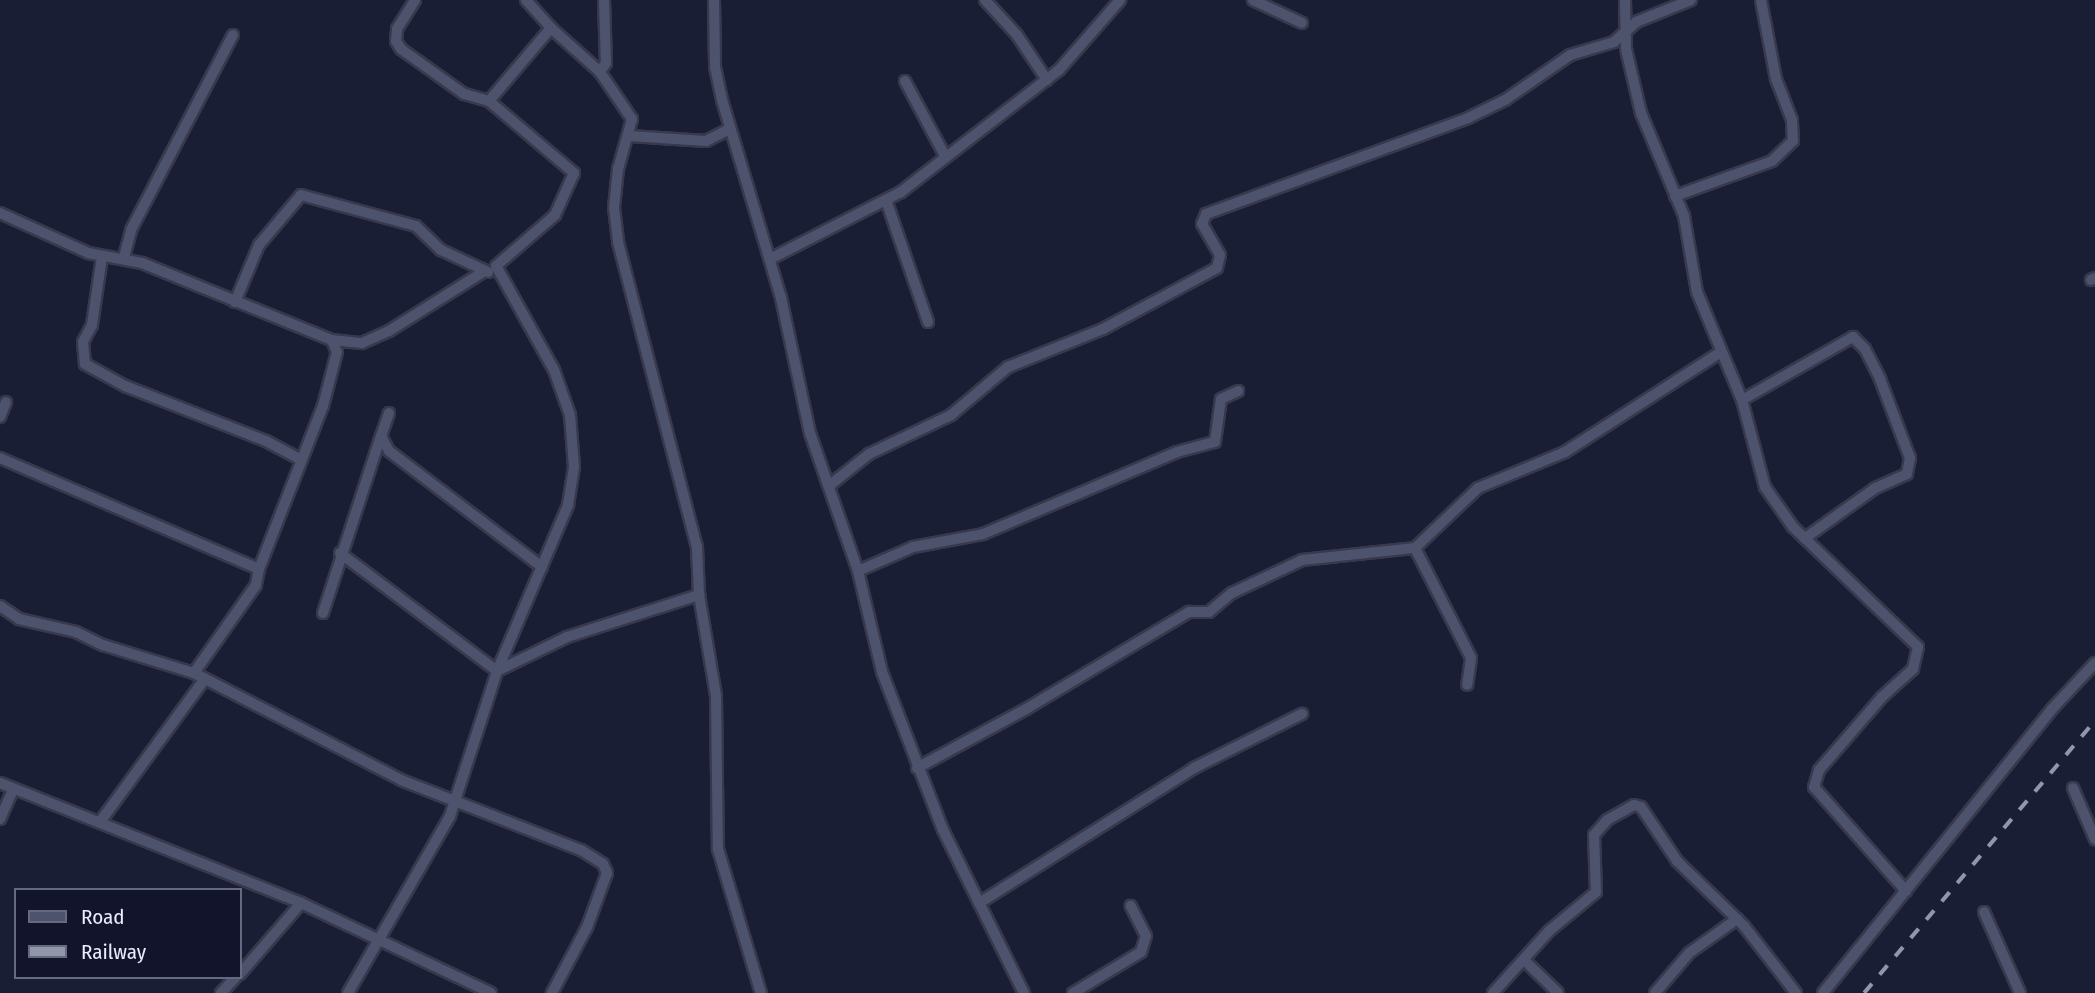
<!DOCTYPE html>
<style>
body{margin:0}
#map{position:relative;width:2095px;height:993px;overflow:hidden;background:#1a1e34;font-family:"Fira Sans Condensed",sans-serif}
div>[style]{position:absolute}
.roads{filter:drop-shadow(2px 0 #38394c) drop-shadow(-2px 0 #38394c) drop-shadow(0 2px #38394c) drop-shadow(0 -2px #38394c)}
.street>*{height:10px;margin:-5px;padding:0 5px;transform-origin:5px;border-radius:5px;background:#4e536d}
.rail>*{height:3.5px;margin-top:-1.75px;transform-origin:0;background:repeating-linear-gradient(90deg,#9296a9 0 12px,transparent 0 24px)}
span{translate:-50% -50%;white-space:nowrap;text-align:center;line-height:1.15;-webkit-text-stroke:7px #11142a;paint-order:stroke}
.legend{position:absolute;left:14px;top:888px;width:228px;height:91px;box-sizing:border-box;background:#11142a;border:2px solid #676a7e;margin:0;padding:9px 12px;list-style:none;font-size:21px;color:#e8ecfc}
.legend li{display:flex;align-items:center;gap:14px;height:35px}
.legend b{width:35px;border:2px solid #676a7e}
</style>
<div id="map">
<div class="roads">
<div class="street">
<i style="left:526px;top:0;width:38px;rotate:48deg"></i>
<i style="left:604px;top:0;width:63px;rotate:88.2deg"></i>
<i style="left:606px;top:63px;width:11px;rotate:124deg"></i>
<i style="left:600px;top:72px;width:57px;rotate:55.8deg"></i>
<i style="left:632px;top:119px;width:52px;rotate:105.6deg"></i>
<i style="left:618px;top:169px;width:39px;rotate:96deg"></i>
<i style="left:614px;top:208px;width:34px;rotate:83deg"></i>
<i style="left:618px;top:242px;width:315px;rotate:75.5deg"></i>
<i style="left:697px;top:547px;width:48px;rotate:87.6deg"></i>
<i style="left:699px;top:595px;width:102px;rotate:80.4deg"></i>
<i style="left:716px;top:696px;width:153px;rotate:89.3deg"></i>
<i style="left:718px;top:849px;width:150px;rotate:73.4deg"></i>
<i style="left:714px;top:0;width:67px;rotate:89.1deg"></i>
<i style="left:715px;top:67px;width:34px;rotate:78deg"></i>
<i style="left:722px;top:100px;width:207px;rotate:73.4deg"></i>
<i style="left:781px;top:298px;width:138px;rotate:77.9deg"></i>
<i style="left:810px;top:433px;width:146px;rotate:70.8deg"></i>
<i style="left:858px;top:571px;width:104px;rotate:76.6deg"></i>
<i style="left:882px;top:672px;width:169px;rotate:68.9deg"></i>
<i style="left:943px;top:830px;width:182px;rotate:63.6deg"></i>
<i style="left:985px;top:0;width:47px;rotate:47.6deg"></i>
<i style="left:1017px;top:35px;width:54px;rotate:56.3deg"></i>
<i style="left:1253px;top:0;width:54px;rotate:25.1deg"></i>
<i style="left:1625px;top:0;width:49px;rotate:88.8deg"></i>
<i style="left:1626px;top:49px;width:66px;rotate:76.8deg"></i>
<i style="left:1641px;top:113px;width:112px;rotate:67.3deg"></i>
<i style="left:1684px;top:216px;width:77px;rotate:80.3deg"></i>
<i style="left:1697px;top:292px;width:117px;rotate:67.4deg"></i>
<i style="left:1742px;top:400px;width:90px;rotate:75.2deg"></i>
<i style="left:1765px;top:487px;width:49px;rotate:55deg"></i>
<i style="left:1793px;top:527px;width:173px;rotate:43.8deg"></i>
<i style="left:1918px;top:647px;width:23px;rotate:103deg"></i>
<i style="left:1913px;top:669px;width:42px;rotate:137.9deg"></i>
<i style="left:1882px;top:697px;width:96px;rotate:130.8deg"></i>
<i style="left:1819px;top:770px;width:18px;rotate:106deg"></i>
<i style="left:1814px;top:787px;width:139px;rotate:48.5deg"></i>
<i style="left:905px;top:81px;width:85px;rotate:61.9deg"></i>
<i style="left:489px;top:101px;width:96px;rotate:-49.7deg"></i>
<i style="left:551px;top:28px;width:66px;rotate:41.9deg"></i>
<i style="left:630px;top:136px;width:76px;rotate:3.8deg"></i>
<i style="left:706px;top:141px;width:27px;rotate:-27deg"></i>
<i style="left:1675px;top:196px;width:103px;rotate:-19.8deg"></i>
<i style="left:1772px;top:161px;width:29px;rotate:-44deg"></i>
<i style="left:1793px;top:141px;width:21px;rotate:-93deg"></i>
<i style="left:1792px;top:120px;width:44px;rotate:-111.3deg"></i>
<i style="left:1776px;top:79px;width:80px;rotate:-100.8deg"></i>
<i style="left:886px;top:200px;width:129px;rotate:71deg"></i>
<i style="left:0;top:213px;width:97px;rotate:24.4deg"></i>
<i style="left:88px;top:253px;width:55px;rotate:10.5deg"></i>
<i style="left:142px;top:263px;width:205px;rotate:22.1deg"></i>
<i style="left:332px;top:340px;width:30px;rotate:6deg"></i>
<i style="left:362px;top:343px;width:30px;rotate:-24deg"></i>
<i style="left:389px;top:331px;width:111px;rotate:-32.1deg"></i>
<i style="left:102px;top:257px;width:69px;rotate:98.4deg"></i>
<i style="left:92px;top:325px;width:19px;rotate:118deg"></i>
<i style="left:83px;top:342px;width:22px;rotate:85deg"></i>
<i style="left:85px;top:364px;width:46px;rotate:28.8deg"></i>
<i style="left:125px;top:386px;width:151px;rotate:21.3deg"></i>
<i style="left:266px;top:441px;width:38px;rotate:28deg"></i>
<i style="left:124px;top:257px;width:28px;rotate:-75deg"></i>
<i style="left:131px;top:230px;width:220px;rotate:-62.4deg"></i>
<i style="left:770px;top:259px;width:147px;rotate:-27.1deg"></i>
<i style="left:901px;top:192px;width:200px;rotate:-37.7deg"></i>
<i style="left:1059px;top:70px;width:93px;rotate:-48.9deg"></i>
<i style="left:2091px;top:280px;width:4px;rotate:-27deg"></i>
<i style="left:235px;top:302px;width:62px;rotate:-67.2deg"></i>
<i style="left:259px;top:245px;width:65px;rotate:-50deg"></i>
<i style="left:301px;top:195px;width:119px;rotate:15.1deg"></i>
<i style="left:416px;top:226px;width:35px;rotate:44deg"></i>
<i style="left:441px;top:250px;width:52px;rotate:25.1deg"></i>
<i style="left:1742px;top:400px;width:128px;rotate:-29.6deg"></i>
<i style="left:1853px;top:337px;width:17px;rotate:45deg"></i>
<i style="left:1865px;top:349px;width:34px;rotate:63deg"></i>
<i style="left:1880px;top:379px;width:85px;rotate:69.2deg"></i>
<i style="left:1910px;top:458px;width:16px;rotate:101deg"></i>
<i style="left:1907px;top:474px;width:36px;rotate:156deg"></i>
<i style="left:1874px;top:489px;width:85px;rotate:144.6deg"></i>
<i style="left:389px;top:413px;width:24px;rotate:109deg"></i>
<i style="left:381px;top:436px;width:17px;rotate:62deg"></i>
<i style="left:389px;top:451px;width:192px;rotate:37.2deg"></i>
<i style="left:0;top:417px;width:16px;rotate:-68deg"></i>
<i style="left:0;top:458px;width:282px;rotate:23.2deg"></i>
<i style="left:259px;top:569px;width:16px;rotate:101deg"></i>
<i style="left:256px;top:585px;width:108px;rotate:125.2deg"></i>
<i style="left:830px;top:485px;width:50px;rotate:-38.5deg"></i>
<i style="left:869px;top:454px;width:91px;rotate:-25.4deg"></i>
<i style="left:951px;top:415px;width:75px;rotate:-40.1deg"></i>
<i style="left:1008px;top:367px;width:102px;rotate:-21.8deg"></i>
<i style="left:1103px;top:329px;width:129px;rotate:-28.2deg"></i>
<i style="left:1217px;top:268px;width:13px;rotate:-77deg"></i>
<i style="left:1220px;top:255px;width:36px;rotate:-120deg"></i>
<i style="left:1202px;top:224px;width:11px;rotate:-68deg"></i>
<i style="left:1206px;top:214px;width:279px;rotate:-20.1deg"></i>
<i style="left:1468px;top:118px;width:41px;rotate:-25.9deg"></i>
<i style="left:1505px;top:100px;width:79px;rotate:-34.7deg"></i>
<i style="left:1570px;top:55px;width:46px;rotate:-16.5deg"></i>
<i style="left:1614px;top:42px;width:30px;rotate:-42deg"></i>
<i style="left:1636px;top:22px;width:59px;rotate:-21.8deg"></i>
<i style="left:1415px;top:548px;width:123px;rotate:63deg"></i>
<i style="left:1471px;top:658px;width:27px;rotate:98deg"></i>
<i style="left:340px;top:553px;width:196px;rotate:36.9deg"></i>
<i style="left:497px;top:671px;width:78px;rotate:-25.9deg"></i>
<i style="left:567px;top:637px;width:139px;rotate:-17.7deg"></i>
<i style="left:259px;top:569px;width:175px;rotate:-68.6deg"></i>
<i style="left:323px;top:406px;width:56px;rotate:-75.5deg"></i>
<i style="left:337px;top:352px;width:13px;rotate:-113deg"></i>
<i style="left:858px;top:571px;width:60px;rotate:-23.6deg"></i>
<i style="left:913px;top:547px;width:71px;rotate:-10.5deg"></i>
<i style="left:983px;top:534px;width:211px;rotate:-22.9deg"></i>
<i style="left:1177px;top:452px;width:39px;rotate:-15deg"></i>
<i style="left:1215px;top:442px;width:43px;rotate:-82.1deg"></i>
<i style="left:1221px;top:399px;width:19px;rotate:-25deg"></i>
<i style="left:0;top:606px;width:23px;rotate:34deg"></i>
<i style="left:19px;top:619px;width:58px;rotate:12.8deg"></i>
<i style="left:76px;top:632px;width:30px;rotate:26deg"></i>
<i style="left:103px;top:645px;width:95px;rotate:17.1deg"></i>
<i style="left:194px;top:673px;width:233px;rotate:27.3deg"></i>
<i style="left:401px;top:780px;width:193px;rotate:21.3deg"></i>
<i style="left:581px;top:850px;width:26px;rotate:32deg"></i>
<i style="left:603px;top:864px;width:10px;rotate:66deg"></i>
<i style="left:607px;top:873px;width:58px;rotate:110.3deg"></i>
<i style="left:587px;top:927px;width:75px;rotate:117.9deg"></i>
<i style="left:323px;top:613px;width:186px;rotate:-71.9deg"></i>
<i style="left:917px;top:768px;width:124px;rotate:-28.4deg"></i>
<i style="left:1026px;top:709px;width:190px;rotate:-30.8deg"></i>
<i style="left:1189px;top:612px;width:20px"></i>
<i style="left:1209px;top:612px;width:30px;rotate:-40deg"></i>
<i style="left:1232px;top:593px;width:77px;rotate:-25.2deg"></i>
<i style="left:1302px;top:560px;width:114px;rotate:-6.1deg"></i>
<i style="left:1415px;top:548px;width:87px;rotate:-43.6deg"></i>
<i style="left:1478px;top:488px;width:94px;rotate:-22.5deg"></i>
<i style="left:1565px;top:452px;width:183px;rotate:-32.7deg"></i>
<i style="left:0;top:783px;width:324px;rotate:21.7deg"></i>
<i style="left:301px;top:903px;width:210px;rotate:25.3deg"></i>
<i style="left:2073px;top:788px;width:56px;rotate:66.7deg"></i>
<i style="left:0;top:819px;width:32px;rotate:-66deg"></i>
<i style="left:100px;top:822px;width:176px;rotate:-53.8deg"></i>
<i style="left:979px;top:903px;width:254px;rotate:-32.1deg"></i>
<i style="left:1194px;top:768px;width:121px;rotate:-26.6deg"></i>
<i style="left:1984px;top:912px;width:89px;rotate:66deg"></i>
<i style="left:1524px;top:960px;width:47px;rotate:44.1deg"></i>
<i style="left:240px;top:974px;width:94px;rotate:-49.3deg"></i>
<i style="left:221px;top:993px;width:22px;rotate:-47deg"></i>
<i style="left:348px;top:993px;width:204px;rotate:-60deg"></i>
<i style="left:450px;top:816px;width:152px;rotate:-72deg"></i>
<i style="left:497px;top:671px;width:181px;rotate:-66.8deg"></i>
<i style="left:568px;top:505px;width:38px;rotate:-81deg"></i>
<i style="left:574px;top:467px;width:52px;rotate:-94.4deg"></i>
<i style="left:570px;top:415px;width:48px;rotate:-109.6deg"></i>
<i style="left:554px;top:370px;width:119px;rotate:-119.1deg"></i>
<i style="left:496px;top:266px;width:78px;rotate:-40.8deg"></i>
<i style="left:555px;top:215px;width:46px;rotate:-65.7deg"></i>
<i style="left:574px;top:173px;width:111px;rotate:-139.7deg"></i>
<i style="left:489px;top:101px;width:26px;rotate:-164deg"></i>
<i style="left:464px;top:94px;width:77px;rotate:-144.5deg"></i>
<i style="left:401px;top:49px;width:9px;rotate:-122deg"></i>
<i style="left:396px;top:41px;width:12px;rotate:-85deg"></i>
<i style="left:397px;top:29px;width:34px;rotate:-58deg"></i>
<i style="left:1073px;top:993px;width:79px;rotate:-31.1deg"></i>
<i style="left:1141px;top:952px;width:17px;rotate:-73deg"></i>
<i style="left:1146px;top:936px;width:34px;rotate:-117deg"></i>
<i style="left:1493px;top:993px;width:84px;rotate:-47.9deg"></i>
<i style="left:1549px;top:931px;width:61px;rotate:-39.7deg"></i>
<i style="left:1596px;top:892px;width:57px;rotate:-92deg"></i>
<i style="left:1594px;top:835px;width:20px;rotate:-49deg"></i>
<i style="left:1607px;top:820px;width:31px;rotate:-29deg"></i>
<i style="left:1634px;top:805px;width:7px;rotate:16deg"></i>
<i style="left:1641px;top:807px;width:65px;rotate:56.3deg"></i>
<i style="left:1677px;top:861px;width:93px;rotate:44.1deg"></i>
<i style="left:1744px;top:926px;width:85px;rotate:52.2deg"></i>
<i style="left:1655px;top:993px;width:52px;rotate:-49.6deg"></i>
<i style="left:1689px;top:953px;width:59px;rotate:-35.3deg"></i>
<i style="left:1823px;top:993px;width:365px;rotate:-51.1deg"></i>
<i style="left:2052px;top:709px;width:63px;rotate:-46.9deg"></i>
</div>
</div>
<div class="rail">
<i style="left:1864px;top:993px;width:357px;rotate:-49.7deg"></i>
</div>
<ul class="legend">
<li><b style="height:9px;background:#4e536d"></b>Road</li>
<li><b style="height:9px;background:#9296a9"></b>Railway</li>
</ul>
</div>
